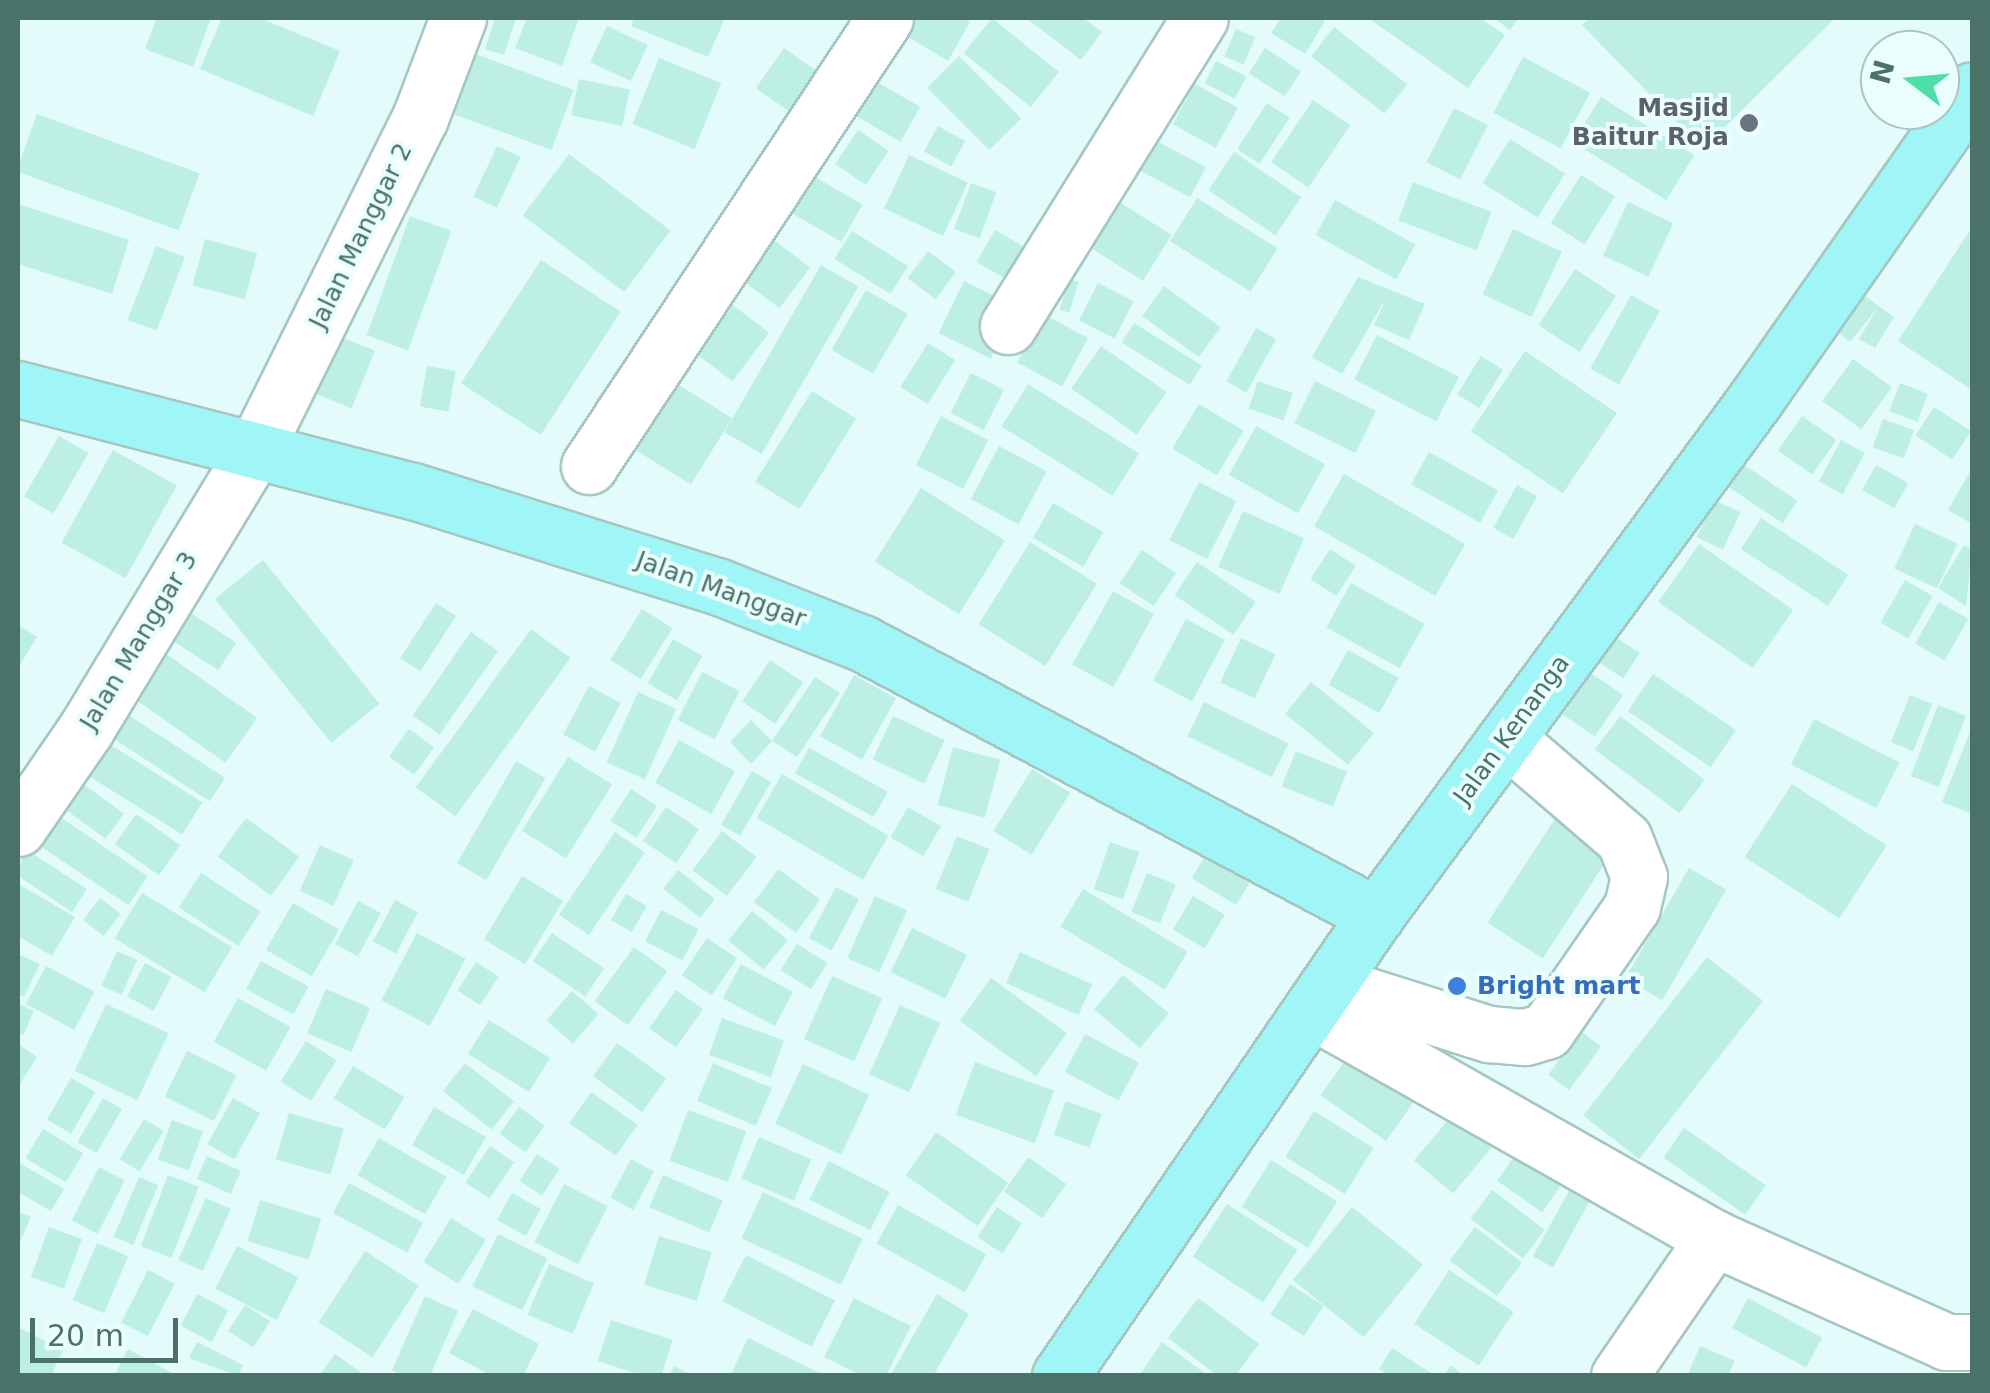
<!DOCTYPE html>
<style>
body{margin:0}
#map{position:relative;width:1990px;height:1393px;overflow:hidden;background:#e4fbfb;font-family:"DejaVu Sans",sans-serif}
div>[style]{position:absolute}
.building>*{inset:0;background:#bdefe4;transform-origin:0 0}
.roads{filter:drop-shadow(2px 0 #a6c7c1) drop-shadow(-2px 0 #a6c7c1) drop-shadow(0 2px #a6c7c1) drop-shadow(0 -2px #a6c7c1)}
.minor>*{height:55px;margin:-27.5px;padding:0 27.5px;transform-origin:27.5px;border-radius:27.5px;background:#fff}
.major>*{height:55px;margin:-27.5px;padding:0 27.5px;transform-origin:27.5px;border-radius:27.5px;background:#a0f6f7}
.dots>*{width:28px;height:28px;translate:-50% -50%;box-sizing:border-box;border:5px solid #eafefe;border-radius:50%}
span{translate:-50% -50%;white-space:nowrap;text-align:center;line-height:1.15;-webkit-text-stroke:8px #eafefe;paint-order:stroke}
.worship-label{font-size:25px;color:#5b616d;font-weight:700}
.right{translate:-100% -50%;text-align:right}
.street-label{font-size:25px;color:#4b7268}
.shop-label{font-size:25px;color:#366cbe;font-weight:700}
.left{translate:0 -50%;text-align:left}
.frame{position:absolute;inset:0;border:20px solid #4b7268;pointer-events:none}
.north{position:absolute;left:1860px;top:30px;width:100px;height:100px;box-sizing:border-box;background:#eafefe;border:2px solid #aac6c2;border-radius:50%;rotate:286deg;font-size:28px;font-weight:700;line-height:40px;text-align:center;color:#4b7268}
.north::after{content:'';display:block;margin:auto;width:35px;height:45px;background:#4fdfa6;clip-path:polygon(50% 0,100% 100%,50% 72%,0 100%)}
.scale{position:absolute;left:30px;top:1318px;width:148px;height:45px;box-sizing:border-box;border:5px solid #4b7268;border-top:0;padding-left:12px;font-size:30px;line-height:35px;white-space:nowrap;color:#4b7268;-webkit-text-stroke:8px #eafefe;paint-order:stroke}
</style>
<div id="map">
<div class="building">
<i style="clip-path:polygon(157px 18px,211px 18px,193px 67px,145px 49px)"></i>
<i style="clip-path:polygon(222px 18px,260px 18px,340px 51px,313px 116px,200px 69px)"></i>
<i style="clip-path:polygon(495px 18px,516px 18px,504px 55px,485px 49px)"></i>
<i style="clip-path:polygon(527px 18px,579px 18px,562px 66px,515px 48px)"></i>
<i style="clip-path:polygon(634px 18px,725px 18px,708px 57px,631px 26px)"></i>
<i style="clip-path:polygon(902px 18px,962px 18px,970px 22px,948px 61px,895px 29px)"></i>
<i style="left:992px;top:18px;width:86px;height:45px;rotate:39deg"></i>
<i style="clip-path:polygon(1026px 18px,1083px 18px,1102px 32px,1081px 60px)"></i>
<i style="clip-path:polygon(1281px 18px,1320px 18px,1325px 21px,1305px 54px,1271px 33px)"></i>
<i style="clip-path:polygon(1368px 18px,1480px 18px,1505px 35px,1468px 88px)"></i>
<i style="clip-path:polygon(1494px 18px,1519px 18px,1510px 30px)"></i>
<i style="clip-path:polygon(1589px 18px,1832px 18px,1834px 19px,1703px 149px,1582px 25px)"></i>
<i style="left:607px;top:26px;width:45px;height:40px;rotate:25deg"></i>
<i style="left:1334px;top:27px;width:93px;height:37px;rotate:38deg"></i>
<i style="left:1236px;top:29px;width:21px;height:30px;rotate:23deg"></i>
<i style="left:456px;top:47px;width:125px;height:64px;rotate:20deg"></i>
<i style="left:784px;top:48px;width:57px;height:49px;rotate:35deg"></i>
<i style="left:1265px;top:48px;width:43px;height:30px;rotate:33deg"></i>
<i style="left:959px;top:56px;width:88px;height:45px;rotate:45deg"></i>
<i style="left:1523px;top:57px;width:76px;height:63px;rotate:28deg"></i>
<i style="left:659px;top:58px;width:67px;height:71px;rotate:22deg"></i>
<i style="left:1216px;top:61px;width:34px;height:25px;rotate:27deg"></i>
<i style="left:579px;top:79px;width:52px;height:37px;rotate:12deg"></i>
<i style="left:872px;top:79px;width:56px;height:40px;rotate:30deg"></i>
<i style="left:1195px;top:84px;width:49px;height:46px;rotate:29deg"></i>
<i style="left:1601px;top:97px;width:110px;height:53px;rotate:32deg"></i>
<i style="left:1313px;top:100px;width:45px;height:75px;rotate:34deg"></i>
<i style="left:1267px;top:103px;width:27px;height:55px;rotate:33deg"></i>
<i style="left:1454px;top:108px;width:38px;height:61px;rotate:27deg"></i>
<i style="left:37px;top:114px;width:173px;height:61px;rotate:20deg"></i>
<i style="left:938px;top:126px;width:31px;height:29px;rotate:29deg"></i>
<i style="left:858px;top:130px;width:37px;height:41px;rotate:34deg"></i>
<i style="left:1153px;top:139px;width:60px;height:34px;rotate:28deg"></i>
<i style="left:1510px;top:139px;width:65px;height:52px;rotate:32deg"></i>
<i style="left:497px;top:146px;width:26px;height:56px;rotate:25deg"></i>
<i style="left:1234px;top:152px;width:81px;height:46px;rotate:34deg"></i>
<i style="left:569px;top:154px;width:127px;height:77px;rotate:37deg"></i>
<i style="left:909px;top:155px;width:65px;height:59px;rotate:25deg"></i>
<i style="left:796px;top:166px;width:77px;height:43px;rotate:30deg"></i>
<i style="left:1581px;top:175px;width:40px;height:57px;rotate:32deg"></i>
<i style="left:1413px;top:182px;width:84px;height:41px;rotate:21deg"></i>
<i style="left:971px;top:183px;width:27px;height:49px;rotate:20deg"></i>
<i style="left:1197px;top:198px;width:95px;height:51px;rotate:32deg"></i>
<i style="left:1335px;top:200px;width:92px;height:40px;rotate:29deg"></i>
<i style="left:1119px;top:202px;width:62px;height:54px;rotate:32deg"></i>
<i style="left:1628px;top:202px;width:50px;height:59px;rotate:25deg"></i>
<i style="clip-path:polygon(18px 204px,129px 240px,112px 294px,18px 264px)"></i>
<i style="left:410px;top:216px;width:44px;height:127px;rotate:20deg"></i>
<i style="clip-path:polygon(1972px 227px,1972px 390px,1898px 341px)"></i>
<i style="left:759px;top:229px;width:64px;height:51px;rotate:37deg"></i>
<i style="left:1513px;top:229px;width:54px;height:72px;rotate:25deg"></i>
<i style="left:995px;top:230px;width:46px;height:37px;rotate:30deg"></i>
<i style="left:852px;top:231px;width:66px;height:33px;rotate:32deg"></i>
<i style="left:205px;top:239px;width:54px;height:48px;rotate:15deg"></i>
<i style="left:156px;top:246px;width:31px;height:79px;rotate:21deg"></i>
<i style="left:928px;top:251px;width:35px;height:34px;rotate:37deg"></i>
<i style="left:541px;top:260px;width:95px;height:147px;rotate:33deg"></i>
<i style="left:821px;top:265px;width:43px;height:193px;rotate:30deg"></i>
<i style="left:1575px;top:269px;width:49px;height:67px;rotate:33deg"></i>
<i style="clip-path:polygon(1358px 277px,1425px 304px,1409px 340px,1374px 325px,1386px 298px,1342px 374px,1312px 357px)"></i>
<i style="left:1069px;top:279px;width:10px;height:32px;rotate:17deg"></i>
<i style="left:964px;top:281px;width:58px;height:58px;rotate:26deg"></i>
<i style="left:1098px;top:283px;width:40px;height:42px;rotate:27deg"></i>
<i style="left:1164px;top:286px;width:70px;height:37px;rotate:36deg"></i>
<i style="clip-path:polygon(1851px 286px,1894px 317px,1875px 348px,1859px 339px,1878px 307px,1850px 342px,1824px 321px)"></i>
<i style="left:866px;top:290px;width:48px;height:69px;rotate:30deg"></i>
<i style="left:1631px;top:295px;width:33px;height:84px;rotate:29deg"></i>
<i style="left:726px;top:300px;width:54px;height:61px;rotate:37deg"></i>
<i style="left:1043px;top:314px;width:51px;height:55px;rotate:28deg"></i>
<i style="left:1134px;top:323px;width:80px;height:23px;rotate:32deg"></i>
<i style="left:1256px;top:328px;width:23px;height:61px;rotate:29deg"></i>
<i style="left:336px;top:335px;width:42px;height:62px;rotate:22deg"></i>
<i style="left:1377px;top:335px;width:92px;height:50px;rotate:27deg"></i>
<i style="left:928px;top:343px;width:32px;height:52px;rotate:32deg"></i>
<i style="left:1101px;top:346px;width:80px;height:52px;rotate:35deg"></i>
<i style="left:1525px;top:351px;width:111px;height:97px;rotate:34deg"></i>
<i style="left:1481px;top:356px;width:26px;height:45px;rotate:32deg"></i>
<i style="left:1853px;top:359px;width:48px;height:52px;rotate:36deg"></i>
<i style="left:427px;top:366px;width:29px;height:41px;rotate:10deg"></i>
<i style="left:971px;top:373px;width:37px;height:45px;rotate:27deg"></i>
<i style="left:666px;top:377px;width:78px;height:78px;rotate:32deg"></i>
<i style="left:1258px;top:381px;width:37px;height:29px;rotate:19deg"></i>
<i style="left:1315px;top:381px;width:68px;height:47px;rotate:26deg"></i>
<i style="left:1900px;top:383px;width:30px;height:30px;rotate:21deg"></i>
<i style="left:1028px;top:384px;width:131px;height:50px;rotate:32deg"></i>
<i style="left:812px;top:391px;width:52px;height:107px;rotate:32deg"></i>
<i style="left:1199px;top:404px;width:52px;height:52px;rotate:31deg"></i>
<i style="left:1934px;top:407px;width:44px;height:34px;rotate:33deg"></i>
<i style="left:941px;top:416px;width:53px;height:55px;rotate:27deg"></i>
<i style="left:1802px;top:416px;width:42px;height:42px;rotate:35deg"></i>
<i style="left:1883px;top:419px;width:33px;height:30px;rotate:20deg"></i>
<i style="left:1256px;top:426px;width:79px;height:56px;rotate:29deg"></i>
<i style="left:59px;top:436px;width:34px;height:70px;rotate:30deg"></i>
<i style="left:1841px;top:440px;width:27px;height:47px;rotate:28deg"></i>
<i style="left:999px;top:446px;width:54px;height:60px;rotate:28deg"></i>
<i style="left:113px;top:450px;width:73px;height:106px;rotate:29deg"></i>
<i style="left:1429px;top:452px;width:79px;height:37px;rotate:29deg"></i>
<i style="left:1737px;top:460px;width:73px;height:27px;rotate:34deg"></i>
<i style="left:1876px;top:465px;width:37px;height:29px;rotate:29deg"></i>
<i style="clip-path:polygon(1972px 468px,1972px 524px,1948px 510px)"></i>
<i style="left:1344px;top:474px;width:140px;height:60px;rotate:30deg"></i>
<i style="left:1199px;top:482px;width:42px;height:65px;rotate:27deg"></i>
<i style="left:1517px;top:485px;width:23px;height:49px;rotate:29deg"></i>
<i style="left:921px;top:488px;width:99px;height:87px;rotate:32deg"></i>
<i style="left:1714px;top:500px;width:29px;height:41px;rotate:25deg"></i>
<i style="left:1053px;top:503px;width:58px;height:40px;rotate:30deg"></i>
<i style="left:1243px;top:511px;width:67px;height:61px;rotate:24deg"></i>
<i style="left:1761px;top:518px;width:104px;height:37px;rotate:33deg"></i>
<i style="left:1915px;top:524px;width:47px;height:49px;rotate:25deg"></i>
<i style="left:1030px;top:542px;width:79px;height:97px;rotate:32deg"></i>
<i style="left:1699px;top:544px;width:115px;height:71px;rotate:35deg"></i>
<i style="clip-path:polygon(1964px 545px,1972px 550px,1966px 606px,1938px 588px)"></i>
<i style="left:1330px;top:549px;width:31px;height:36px;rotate:33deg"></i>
<i style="left:1142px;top:550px;width:41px;height:40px;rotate:34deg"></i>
<i style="left:263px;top:560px;width:185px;height:62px;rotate:51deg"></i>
<i style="left:1197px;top:562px;width:71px;height:40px;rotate:34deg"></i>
<i style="left:1905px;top:580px;width:32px;height:49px;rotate:30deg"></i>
<i style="left:1351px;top:583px;width:84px;height:51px;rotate:29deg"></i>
<i style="left:1113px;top:591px;width:47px;height:84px;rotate:29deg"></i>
<i style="left:1939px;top:602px;width:34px;height:48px;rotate:30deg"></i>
<i style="left:436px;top:603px;width:24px;height:66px;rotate:33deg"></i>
<i style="left:642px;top:609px;width:36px;height:60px;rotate:32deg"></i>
<i style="left:186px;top:610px;width:60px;height:33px;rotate:33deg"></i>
<i style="left:1186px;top:619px;width:44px;height:70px;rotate:28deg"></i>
<i style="clip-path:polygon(18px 625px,37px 637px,18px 668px)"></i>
<i style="left:531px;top:629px;width:49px;height:196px;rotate:36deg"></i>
<i style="left:471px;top:632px;width:33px;height:102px;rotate:35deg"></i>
<i style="left:1612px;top:635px;width:33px;height:30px;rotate:33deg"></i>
<i style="left:1241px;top:638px;width:38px;height:49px;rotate:25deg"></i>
<i style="left:673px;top:639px;width:34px;height:51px;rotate:30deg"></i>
<i style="left:149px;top:642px;width:132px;height:55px;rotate:35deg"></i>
<i style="left:1348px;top:650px;width:58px;height:40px;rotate:29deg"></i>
<i style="left:770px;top:660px;width:40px;height:50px;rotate:34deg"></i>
<i style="left:702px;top:672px;width:42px;height:54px;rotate:27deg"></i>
<i style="left:1589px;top:672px;width:41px;height:50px;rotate:34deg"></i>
<i style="left:1653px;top:674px;width:100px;height:45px;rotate:34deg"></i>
<i style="left:854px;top:675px;width:48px;height:70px;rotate:29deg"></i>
<i style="clip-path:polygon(815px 677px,840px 693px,797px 757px,772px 741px,751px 764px,730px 742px,751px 720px,772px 741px)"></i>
<i style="left:1311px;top:682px;width:81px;height:41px;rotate:39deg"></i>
<i style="left:589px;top:686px;width:36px;height:55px;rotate:28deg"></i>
<i style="left:638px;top:692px;width:42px;height:77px;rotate:24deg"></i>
<i style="left:1910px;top:695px;width:24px;height:51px;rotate:22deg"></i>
<i style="left:1204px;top:702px;width:94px;height:38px;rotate:26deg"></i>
<i style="left:1938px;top:705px;width:30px;height:76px;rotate:21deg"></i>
<i style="left:116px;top:707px;width:130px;height:28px;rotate:33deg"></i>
<i style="left:893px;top:716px;width:57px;height:48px;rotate:25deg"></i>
<i style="left:1620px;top:716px;width:106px;height:42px;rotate:37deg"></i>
<i style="left:1814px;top:719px;width:96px;height:51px;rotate:27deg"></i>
<i style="clip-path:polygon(1972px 727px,1972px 814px,1942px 802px)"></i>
<i style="left:409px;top:729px;width:31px;height:34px;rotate:36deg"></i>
<i style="left:98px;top:737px;width:123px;height:38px;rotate:32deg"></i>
<i style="left:679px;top:740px;width:64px;height:49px;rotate:29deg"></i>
<i style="left:953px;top:747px;width:49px;height:60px;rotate:15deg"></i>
<i style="left:809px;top:748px;width:90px;height:29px;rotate:29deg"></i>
<i style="left:1296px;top:751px;width:55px;height:38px;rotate:22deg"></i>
<i style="left:568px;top:757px;width:52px;height:87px;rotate:32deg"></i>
<i style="left:516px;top:761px;width:34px;height:118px;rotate:30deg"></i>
<i style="left:1032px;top:769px;width:45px;height:73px;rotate:32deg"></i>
<i style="left:752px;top:771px;width:22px;height:62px;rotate:30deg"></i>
<i style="left:782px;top:774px;width:123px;height:51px;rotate:30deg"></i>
<i style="left:72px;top:776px;width:64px;height:31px;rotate:36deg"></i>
<i style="left:1792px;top:784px;width:113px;height:87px;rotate:33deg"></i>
<i style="left:631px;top:789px;width:31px;height:38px;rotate:33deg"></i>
<i style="left:45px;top:807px;width:124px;height:35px;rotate:34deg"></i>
<i style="left:666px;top:807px;width:40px;height:41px;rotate:34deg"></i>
<i style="left:908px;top:807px;width:38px;height:35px;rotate:30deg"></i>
<i style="left:136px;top:814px;width:54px;height:37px;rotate:35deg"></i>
<i style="left:1556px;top:817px;width:66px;height:126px;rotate:33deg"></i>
<i style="left:246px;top:818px;width:66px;height:48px;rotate:36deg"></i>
<i style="left:722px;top:831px;width:43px;height:49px;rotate:37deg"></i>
<i style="left:615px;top:832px;width:36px;height:100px;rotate:34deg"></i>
<i style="left:957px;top:836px;width:35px;height:57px;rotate:22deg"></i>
<i style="left:1110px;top:842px;width:31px;height:50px;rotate:19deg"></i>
<i style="left:320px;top:845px;width:37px;height:50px;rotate:24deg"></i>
<i style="clip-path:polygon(24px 848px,87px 889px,72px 912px,18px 876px)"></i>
<i style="left:1205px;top:856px;width:52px;height:26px;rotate:31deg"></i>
<i style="left:1689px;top:868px;width:43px;height:128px;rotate:30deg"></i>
<i style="left:778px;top:869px;width:52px;height:41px;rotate:36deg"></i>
<i style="left:678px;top:870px;width:47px;height:24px;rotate:38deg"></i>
<i style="left:201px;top:873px;width:71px;height:41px;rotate:33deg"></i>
<i style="left:1147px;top:873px;width:31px;height:42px;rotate:22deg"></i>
<i style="left:522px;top:876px;width:48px;height:74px;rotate:31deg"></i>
<i style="clip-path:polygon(18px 884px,75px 917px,52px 956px,18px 936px)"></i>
<i style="left:836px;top:887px;width:26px;height:58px;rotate:28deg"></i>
<i style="left:1083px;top:889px;width:122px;height:44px;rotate:31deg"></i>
<i style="left:142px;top:893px;width:105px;height:53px;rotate:31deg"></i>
<i style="left:626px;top:894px;width:24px;height:30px;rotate:30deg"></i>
<i style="left:875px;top:896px;width:35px;height:68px;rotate:24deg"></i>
<i style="left:1193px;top:896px;width:37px;height:39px;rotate:31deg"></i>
<i style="left:100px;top:898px;width:26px;height:28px;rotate:37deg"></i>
<i style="left:395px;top:900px;width:26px;height:47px;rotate:28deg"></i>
<i style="left:358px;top:901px;width:26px;height:49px;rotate:28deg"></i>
<i style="left:293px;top:903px;width:53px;height:54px;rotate:30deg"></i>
<i style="left:661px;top:910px;width:42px;height:35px;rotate:27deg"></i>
<i style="left:752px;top:911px;width:46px;height:38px;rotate:39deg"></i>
<i style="left:912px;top:928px;width:61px;height:49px;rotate:26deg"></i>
<i style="left:417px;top:933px;width:55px;height:76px;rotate:28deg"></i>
<i style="left:552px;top:933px;width:63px;height:34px;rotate:34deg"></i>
<i style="left:707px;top:938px;width:36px;height:45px;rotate:34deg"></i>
<i style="left:797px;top:944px;width:36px;height:31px;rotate:32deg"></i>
<i style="left:634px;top:947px;width:41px;height:67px;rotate:36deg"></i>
<i style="left:117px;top:951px;width:22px;height:38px;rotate:24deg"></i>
<i style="left:1020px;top:952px;width:79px;height:34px;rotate:24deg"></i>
<i style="clip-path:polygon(18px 954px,40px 964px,24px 997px,18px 994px)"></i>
<i style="left:1707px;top:957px;width:71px;height:201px;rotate:38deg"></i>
<i style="left:261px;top:961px;width:54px;height:32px;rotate:28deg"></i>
<i style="left:476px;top:962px;width:27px;height:34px;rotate:33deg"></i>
<i style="left:145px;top:963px;width:30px;height:38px;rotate:28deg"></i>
<i style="left:741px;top:964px;width:59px;height:39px;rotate:28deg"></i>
<i style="left:46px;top:966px;width:55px;height:43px;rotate:28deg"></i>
<i style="left:1123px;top:975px;width:60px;height:45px;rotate:40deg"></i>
<i style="left:832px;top:976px;width:55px;height:69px;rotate:24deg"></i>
<i style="left:991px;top:978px;width:94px;height:53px;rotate:36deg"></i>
<i style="left:326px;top:989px;width:48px;height:48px;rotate:23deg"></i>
<i style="left:676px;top:990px;width:33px;height:47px;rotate:35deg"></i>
<i style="left:572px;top:991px;width:35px;height:39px;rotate:41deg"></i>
<i style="left:238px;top:998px;width:60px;height:50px;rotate:29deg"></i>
<i style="clip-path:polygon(18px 1003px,34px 1011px,23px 1036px,18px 1033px)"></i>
<i style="left:106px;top:1004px;width:69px;height:74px;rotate:25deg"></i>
<i style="left:900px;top:1005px;width:44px;height:76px;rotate:24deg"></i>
<i style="left:722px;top:1018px;width:66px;height:39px;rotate:20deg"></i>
<i style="left:489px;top:1020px;width:72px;height:40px;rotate:32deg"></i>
<i style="left:1580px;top:1031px;width:26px;height:54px;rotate:36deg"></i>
<i style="left:1085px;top:1034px;width:61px;height:43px;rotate:28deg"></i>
<i style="left:306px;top:1041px;width:36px;height:48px;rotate:32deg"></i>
<i style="left:617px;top:1043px;width:61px;height:41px;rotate:36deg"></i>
<i style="clip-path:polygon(18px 1044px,37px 1057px,18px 1087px)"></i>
<i style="left:1355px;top:1046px;width:80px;height:60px;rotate:35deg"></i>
<i style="left:187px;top:1051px;width:55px;height:51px;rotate:26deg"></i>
<i style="left:975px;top:1062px;width:84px;height:56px;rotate:20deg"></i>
<i style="left:465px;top:1063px;width:62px;height:36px;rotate:38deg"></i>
<i style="left:713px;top:1063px;width:64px;height:41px;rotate:23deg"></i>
<i style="left:803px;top:1064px;width:73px;height:66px;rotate:25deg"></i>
<i style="left:353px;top:1066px;width:60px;height:38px;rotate:31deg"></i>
<i style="left:71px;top:1078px;width:28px;height:48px;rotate:30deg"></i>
<i style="left:591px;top:1092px;width:57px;height:38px;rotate:35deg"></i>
<i style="left:103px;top:1098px;width:22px;height:51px;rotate:30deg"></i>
<i style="left:233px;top:1098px;width:31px;height:53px;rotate:29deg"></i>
<i style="left:1066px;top:1101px;width:38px;height:36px;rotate:20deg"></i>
<i style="left:434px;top:1107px;width:60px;height:44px;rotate:30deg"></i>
<i style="left:519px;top:1107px;width:32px;height:33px;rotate:36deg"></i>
<i style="left:1459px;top:1107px;width:51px;height:70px;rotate:40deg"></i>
<i style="left:688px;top:1110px;width:62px;height:54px;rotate:20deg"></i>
<i style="left:1314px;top:1111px;width:70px;height:54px;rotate:32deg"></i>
<i style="left:289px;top:1113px;width:57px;height:48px;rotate:16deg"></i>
<i style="left:144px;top:1119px;width:23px;height:47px;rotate:31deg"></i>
<i style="left:172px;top:1120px;width:33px;height:42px;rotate:20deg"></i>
<i style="left:1684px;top:1128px;width:100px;height:36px;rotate:35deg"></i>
<i style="left:43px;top:1129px;width:47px;height:34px;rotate:31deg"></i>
<i style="left:936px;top:1132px;width:88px;height:53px;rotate:35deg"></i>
<i style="left:759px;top:1137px;width:57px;height:45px;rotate:23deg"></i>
<i style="left:379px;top:1138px;width:78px;height:43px;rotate:30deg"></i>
<i style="left:490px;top:1146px;width:29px;height:44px;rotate:34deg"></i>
<i style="left:1520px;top:1148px;width:55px;height:40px;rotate:35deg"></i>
<i style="left:537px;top:1154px;width:27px;height:32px;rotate:33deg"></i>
<i style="left:207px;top:1156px;width:37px;height:25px;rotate:24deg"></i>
<i style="left:1028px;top:1157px;width:47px;height:42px;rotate:35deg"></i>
<i style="left:631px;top:1159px;width:26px;height:44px;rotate:28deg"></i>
<i style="left:1271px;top:1160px;width:78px;height:55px;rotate:32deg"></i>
<i style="left:829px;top:1161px;width:68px;height:43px;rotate:27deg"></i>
<i style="clip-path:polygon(18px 1162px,64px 1189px,51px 1211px,18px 1192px)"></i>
<i style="left:99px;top:1167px;width:29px;height:60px;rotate:27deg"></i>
<i style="left:168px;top:1175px;width:33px;height:76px;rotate:21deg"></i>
<i style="left:663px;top:1175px;width:65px;height:35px;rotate:23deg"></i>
<i style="left:139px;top:1177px;width:21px;height:65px;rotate:23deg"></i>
<i style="left:1574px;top:1182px;width:23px;height:85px;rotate:29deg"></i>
<i style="left:349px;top:1183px;width:84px;height:34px;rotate:28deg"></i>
<i style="left:564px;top:1184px;width:49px;height:65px;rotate:27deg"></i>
<i style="left:1492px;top:1190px;width:66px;height:36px;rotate:37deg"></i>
<i style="left:763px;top:1192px;width:110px;height:51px;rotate:25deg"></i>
<i style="left:512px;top:1193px;width:33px;height:31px;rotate:29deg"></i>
<i style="left:206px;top:1198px;width:27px;height:68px;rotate:24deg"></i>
<i style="left:260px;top:1200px;width:64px;height:43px;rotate:17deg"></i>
<i style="left:1227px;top:1204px;width:84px;height:63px;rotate:33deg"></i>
<i style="left:898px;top:1205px;width:101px;height:44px;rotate:29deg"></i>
<i style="left:997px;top:1207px;width:30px;height:36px;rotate:33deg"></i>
<i style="left:1352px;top:1207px;width:91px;height:94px;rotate:39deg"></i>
<i style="clip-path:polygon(18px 1211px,31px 1217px,18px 1246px)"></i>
<i style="left:451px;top:1218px;width:41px;height:52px;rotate:32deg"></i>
<i style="left:49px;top:1227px;width:35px;height:53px;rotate:20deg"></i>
<i style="left:1475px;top:1227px;width:59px;height:42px;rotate:37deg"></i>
<i style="left:498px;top:1234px;width:55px;height:58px;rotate:26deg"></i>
<i style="left:659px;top:1236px;width:55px;height:51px;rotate:17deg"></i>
<i style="left:97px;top:1243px;width:34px;height:62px;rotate:23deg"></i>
<i style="left:237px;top:1246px;width:69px;height:48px;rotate:27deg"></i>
<i style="left:365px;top:1251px;width:64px;height:85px;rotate:33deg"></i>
<i style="left:746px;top:1255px;width:100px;height:52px;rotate:27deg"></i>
<i style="left:549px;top:1264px;width:49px;height:55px;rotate:23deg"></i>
<i style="left:148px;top:1270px;width:30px;height:59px;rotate:27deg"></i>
<i style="left:1449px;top:1270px;width:77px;height:64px;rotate:33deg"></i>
<i style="left:1290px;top:1284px;width:40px;height:36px;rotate:33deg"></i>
<i style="left:197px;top:1294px;width:35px;height:36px;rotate:27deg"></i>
<i style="clip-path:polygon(937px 1294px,969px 1314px,933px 1376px,890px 1376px)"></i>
<i style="clip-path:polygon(425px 1296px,458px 1311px,430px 1376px,404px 1376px,392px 1370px)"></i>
<i style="clip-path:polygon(854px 1298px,911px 1326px,886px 1376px,862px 1376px,824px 1357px)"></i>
<i style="clip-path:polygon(1198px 1298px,1259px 1344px,1235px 1376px,1218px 1376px,1168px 1338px)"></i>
<i style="left:1748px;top:1298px;width:84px;height:34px;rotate:28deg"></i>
<i style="left:245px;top:1305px;width:30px;height:31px;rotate:33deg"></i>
<i style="clip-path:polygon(473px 1309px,539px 1344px,523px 1376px,492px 1376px,449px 1353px)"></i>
<i style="left:611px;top:1320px;width:65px;height:43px;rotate:18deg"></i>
<i style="clip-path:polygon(18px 1327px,63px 1350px,51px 1376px,18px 1376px)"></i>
<i style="clip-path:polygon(748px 1338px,826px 1376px,730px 1376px)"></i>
<i style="clip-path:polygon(197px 1342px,243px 1365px,238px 1376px,189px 1358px)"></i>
<i style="clip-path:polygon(1162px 1342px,1209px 1376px,1139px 1376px)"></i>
<i style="clip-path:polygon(1700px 1346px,1735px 1361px,1728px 1376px,1687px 1376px)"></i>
<i style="clip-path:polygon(1392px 1348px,1436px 1376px,1390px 1376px,1379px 1369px)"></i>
<i style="clip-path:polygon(128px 1349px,178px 1376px,114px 1376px)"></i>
<i style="clip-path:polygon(335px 1354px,366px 1376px,319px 1376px)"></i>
<i style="clip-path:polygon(1451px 1365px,1464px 1376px,1443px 1376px)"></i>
<i style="clip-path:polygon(674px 1366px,693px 1376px,669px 1376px)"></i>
</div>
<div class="roads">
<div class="minor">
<i style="left:1008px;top:326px;width:363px;rotate:-58.1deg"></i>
<i style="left:589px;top:466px;width:537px;rotate:-56.55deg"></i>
<i style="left:18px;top:828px;width:120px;rotate:-55.5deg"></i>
<i style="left:86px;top:729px;width:326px;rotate:-58.8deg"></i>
<i style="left:255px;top:450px;width:371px;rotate:-63.6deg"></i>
<i style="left:420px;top:118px;width:107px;rotate:-69.2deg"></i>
<i style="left:1330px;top:984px;width:167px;rotate:17.5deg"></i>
<i style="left:1489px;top:1034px;width:36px;rotate:5deg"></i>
<i style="left:1525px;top:1037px;width:22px;rotate:-16deg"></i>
<i style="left:1546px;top:1031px;width:151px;rotate:-55.3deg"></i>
<i style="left:1632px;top:907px;width:31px;rotate:-77deg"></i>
<i style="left:1639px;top:877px;width:41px;rotate:-111.5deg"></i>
<i style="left:1624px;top:839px;width:155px;rotate:-139.4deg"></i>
<i style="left:1311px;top:1010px;width:463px;rotate:29.5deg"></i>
<i style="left:1714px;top:1238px;width:254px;rotate:24.1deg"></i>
<i style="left:1946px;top:1342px;width:26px"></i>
<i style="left:1619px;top:1376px;width:168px;rotate:-55.5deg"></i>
</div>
<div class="major">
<i style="left:18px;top:389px;width:408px;rotate:14.5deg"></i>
<i style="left:413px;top:491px;width:318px;rotate:17.4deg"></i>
<i style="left:717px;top:586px;width:156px;rotate:21.5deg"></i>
<i style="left:862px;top:643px;width:582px;rotate:27.89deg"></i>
<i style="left:1060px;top:1376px;width:559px;rotate:-55.57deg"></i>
<i style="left:1376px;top:915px;width:639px;rotate:-53.65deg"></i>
<i style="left:1755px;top:400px;width:378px;rotate:-55deg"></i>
</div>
</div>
<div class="dots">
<i style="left:1749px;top:123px;background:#6b7280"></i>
<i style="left:1457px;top:986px;background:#3f7fe0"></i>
</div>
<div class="worship-label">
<span class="right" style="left:1729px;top:123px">Masjid<br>Baitur Roja</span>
</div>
<div class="street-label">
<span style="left:361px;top:236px;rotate:-64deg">Jalan Manggar 2</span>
<span style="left:721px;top:590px;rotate:20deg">Jalan Manggar</span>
<span style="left:139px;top:641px;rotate:-59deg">Jalan Manggar 3</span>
<span style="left:1512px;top:730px;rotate:-54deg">Jalan Kenanga</span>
</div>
<div class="shop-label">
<span class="left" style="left:1477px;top:986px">Bright mart</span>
</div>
<div class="frame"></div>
<div class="north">N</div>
<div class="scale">20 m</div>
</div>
